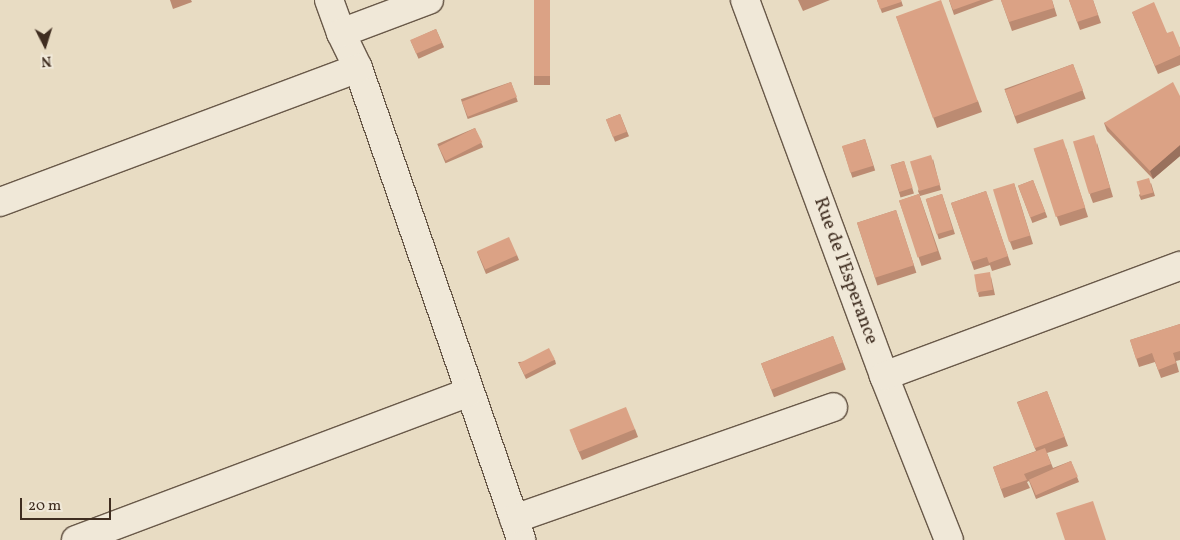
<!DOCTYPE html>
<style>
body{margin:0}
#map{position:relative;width:1180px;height:540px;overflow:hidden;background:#e8dcc3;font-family:Vollkorn,serif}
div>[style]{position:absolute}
.roads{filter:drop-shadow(1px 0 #695949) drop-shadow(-1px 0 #695949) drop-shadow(0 1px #695949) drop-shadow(0 -1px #695949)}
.minor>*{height:28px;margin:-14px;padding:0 14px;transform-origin:14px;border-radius:14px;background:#f0e8d8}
.wall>*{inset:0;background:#bc8b72;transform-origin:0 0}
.shaded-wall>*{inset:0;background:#99715d}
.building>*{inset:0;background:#dba285;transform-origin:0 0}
span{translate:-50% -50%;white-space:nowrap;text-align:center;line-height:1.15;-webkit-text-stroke:4px #f0e8d8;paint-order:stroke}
.street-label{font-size:19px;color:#3f2d20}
.north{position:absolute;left:20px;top:20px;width:50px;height:50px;-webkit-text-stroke:4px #f0e8d8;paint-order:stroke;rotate:175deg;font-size:14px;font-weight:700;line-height:20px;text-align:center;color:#3f2d20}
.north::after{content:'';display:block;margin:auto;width:18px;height:22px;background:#3f2d20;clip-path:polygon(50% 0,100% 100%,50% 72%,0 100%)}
.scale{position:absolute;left:20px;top:498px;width:91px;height:22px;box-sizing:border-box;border:2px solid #3f2d20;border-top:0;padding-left:6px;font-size:15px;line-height:18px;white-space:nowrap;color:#3f2d20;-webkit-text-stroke:4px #f0e8d8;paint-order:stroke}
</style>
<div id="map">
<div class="roads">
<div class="minor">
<i style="left:329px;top:0;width:35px;rotate:70deg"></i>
<i style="left:341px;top:33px;width:39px;rotate:64deg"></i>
<i style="left:358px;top:68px;width:499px;rotate:70.9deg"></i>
<i style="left:745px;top:0;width:401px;rotate:69.7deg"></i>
<i style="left:884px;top:376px;width:176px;rotate:68.4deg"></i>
<i style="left:341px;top:33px;width:94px;rotate:-20.6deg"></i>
<i style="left:0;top:202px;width:382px;rotate:-20.5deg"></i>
<i style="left:884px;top:376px;width:316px;rotate:-20.4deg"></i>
<i style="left:514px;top:519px;width:338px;rotate:-19.3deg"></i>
<i style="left:76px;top:540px;width:419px;rotate:-20.6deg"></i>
</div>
</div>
<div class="wall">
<i style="clip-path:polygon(170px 0,191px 0,192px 2px,173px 9px)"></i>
<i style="left:534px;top:0;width:16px;height:85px"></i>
<i style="clip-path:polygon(798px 0,830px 0,803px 11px)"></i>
<i style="clip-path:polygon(877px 0,901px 0,903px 6px,882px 13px)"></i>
<i style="clip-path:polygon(949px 0,994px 0,954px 15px)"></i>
<i style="clip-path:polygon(1001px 0,1052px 0,1057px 16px,1012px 31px)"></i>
<i style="clip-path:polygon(1069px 0,1093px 0,1101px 23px,1080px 30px)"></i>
<i style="clip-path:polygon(1132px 12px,1167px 33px,1180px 48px,1180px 65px,1158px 74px)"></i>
<i style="clip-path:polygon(896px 16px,978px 101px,982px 112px,937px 128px)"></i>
<i style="left:436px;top:29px;width:20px;height:28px;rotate:66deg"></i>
<i style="left:1073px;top:64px;width:37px;height:73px;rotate:70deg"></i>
<i style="left:511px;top:82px;width:21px;height:53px;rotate:71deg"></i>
<i style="clip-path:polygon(1180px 96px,1180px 156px,1153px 179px,1107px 131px,1104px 123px)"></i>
<i style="left:620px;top:114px;width:24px;height:15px;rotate:68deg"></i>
<i style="left:475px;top:128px;width:21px;height:41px;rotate:67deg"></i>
<i style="left:865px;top:139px;width:33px;height:24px;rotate:72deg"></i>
<i style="clip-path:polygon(1097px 143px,1113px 197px,1093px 203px,1090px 195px)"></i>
<i style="clip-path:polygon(1066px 148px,1088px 217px,1060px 226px,1034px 149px)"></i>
<i style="clip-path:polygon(933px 159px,941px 190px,920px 196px,918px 191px)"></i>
<i style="left:904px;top:161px;width:34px;height:14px;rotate:73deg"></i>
<i style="left:1033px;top:180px;width:40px;height:16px;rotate:69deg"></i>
<i style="clip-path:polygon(1014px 183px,1033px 244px,1013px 250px,1010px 242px)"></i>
<i style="clip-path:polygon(1151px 183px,1155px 196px,1141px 200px,1139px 195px)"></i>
<i style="clip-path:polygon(986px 191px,1011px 265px,992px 271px,990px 265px,974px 270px,951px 203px)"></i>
<i style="left:919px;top:194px;width:69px;height:21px;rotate:71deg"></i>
<i style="left:942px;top:194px;width:42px;height:17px;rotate:72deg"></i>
<i style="left:896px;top:210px;width:66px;height:41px;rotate:72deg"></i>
<i style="clip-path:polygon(477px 252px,517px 255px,519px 260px,486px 274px)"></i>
<i style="clip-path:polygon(991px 277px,995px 295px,979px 297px,978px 293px)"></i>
<i style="clip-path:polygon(1180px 324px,1180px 360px,1176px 361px,1179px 372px,1161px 378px,1155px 362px,1139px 367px,1130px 340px)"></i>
<i style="left:833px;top:336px;width:36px;height:77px;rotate:69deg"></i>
<i style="clip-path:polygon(555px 360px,556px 364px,526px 379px,518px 362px)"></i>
<i style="clip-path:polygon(1047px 391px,1068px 446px,1047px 453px,1053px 468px,1071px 461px,1079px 482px,1036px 499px,1029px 481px,1027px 482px,1030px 488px,1004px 498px,993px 467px,1036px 451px,1017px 402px)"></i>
<i style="clip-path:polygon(635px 429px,638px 437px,582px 460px,573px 438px)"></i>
</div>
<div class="shaded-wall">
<i style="clip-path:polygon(1180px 145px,1180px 156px,1153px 179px,1150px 171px)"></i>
</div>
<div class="building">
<i style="left:534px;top:0;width:16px;height:76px"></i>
<i style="clip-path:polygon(877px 0,901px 0,901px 2px,880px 9px)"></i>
<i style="left:941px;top:0;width:108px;height:48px;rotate:70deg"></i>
<i style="clip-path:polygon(949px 0,981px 0,953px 10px)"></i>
<i style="clip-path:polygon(1001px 0,1052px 0,1054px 8px,1009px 22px)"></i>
<i style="clip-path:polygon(1069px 0,1093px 0,1098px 15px,1077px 22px)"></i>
<i style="clip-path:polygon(1154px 2px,1167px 33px,1173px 31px,1180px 48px,1180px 55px,1155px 66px,1132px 12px)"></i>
<i style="left:436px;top:29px;width:15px;height:28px;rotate:67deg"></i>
<i style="left:1073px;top:64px;width:28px;height:73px;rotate:69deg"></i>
<i style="left:511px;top:82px;width:16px;height:53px;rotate:68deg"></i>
<i style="clip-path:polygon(1173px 82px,1180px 96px,1180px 145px,1150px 171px,1104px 123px)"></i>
<i style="left:620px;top:114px;width:19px;height:15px;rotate:69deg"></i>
<i style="left:475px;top:128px;width:16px;height:41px;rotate:63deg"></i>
<i style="left:1094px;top:135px;width:55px;height:22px;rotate:73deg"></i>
<i style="left:865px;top:139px;width:28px;height:24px;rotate:73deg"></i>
<i style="left:1063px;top:139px;width:72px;height:31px;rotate:72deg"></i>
<i style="left:931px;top:155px;width:31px;height:22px;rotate:73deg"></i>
<i style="left:904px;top:161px;width:28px;height:14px;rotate:72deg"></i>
<i style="left:1149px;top:178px;width:15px;height:13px;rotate:74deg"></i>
<i style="left:1033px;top:180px;width:34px;height:16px;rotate:69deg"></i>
<i style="left:1014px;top:183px;width:55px;height:22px;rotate:73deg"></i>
<i style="clip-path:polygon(986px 191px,1008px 256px,989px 263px,987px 257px,971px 262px,951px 203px)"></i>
<i style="left:919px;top:194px;width:60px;height:21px;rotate:72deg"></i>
<i style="left:942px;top:194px;width:37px;height:17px;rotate:73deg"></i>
<i style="left:896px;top:210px;width:58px;height:41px;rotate:72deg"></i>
<i style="left:509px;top:237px;width:20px;height:35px;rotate:66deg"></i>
<i style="left:990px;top:272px;width:18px;height:16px;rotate:81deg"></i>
<i style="clip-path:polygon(1180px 324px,1180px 351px,1173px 353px,1176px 363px,1158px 370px,1152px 353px,1136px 359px,1130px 340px)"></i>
<i style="left:833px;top:336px;width:28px;height:77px;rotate:69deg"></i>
<i style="left:549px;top:348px;width:13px;height:34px;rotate:63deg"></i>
<i style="left:1047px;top:391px;width:49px;height:32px;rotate:69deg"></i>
<i style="left:626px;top:407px;width:24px;height:61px;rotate:68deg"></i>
<i style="clip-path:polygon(1045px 448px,1051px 464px,1024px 474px,1027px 480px,1001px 489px,993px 467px)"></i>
<i style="left:1071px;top:461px;width:17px;height:46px;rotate:66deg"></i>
<i style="clip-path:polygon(1093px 501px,1106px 540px,1065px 540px,1056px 513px)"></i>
</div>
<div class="street-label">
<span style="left:845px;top:271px;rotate:70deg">Rue de l'Esperance</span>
</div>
<div class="north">N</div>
<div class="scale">20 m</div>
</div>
